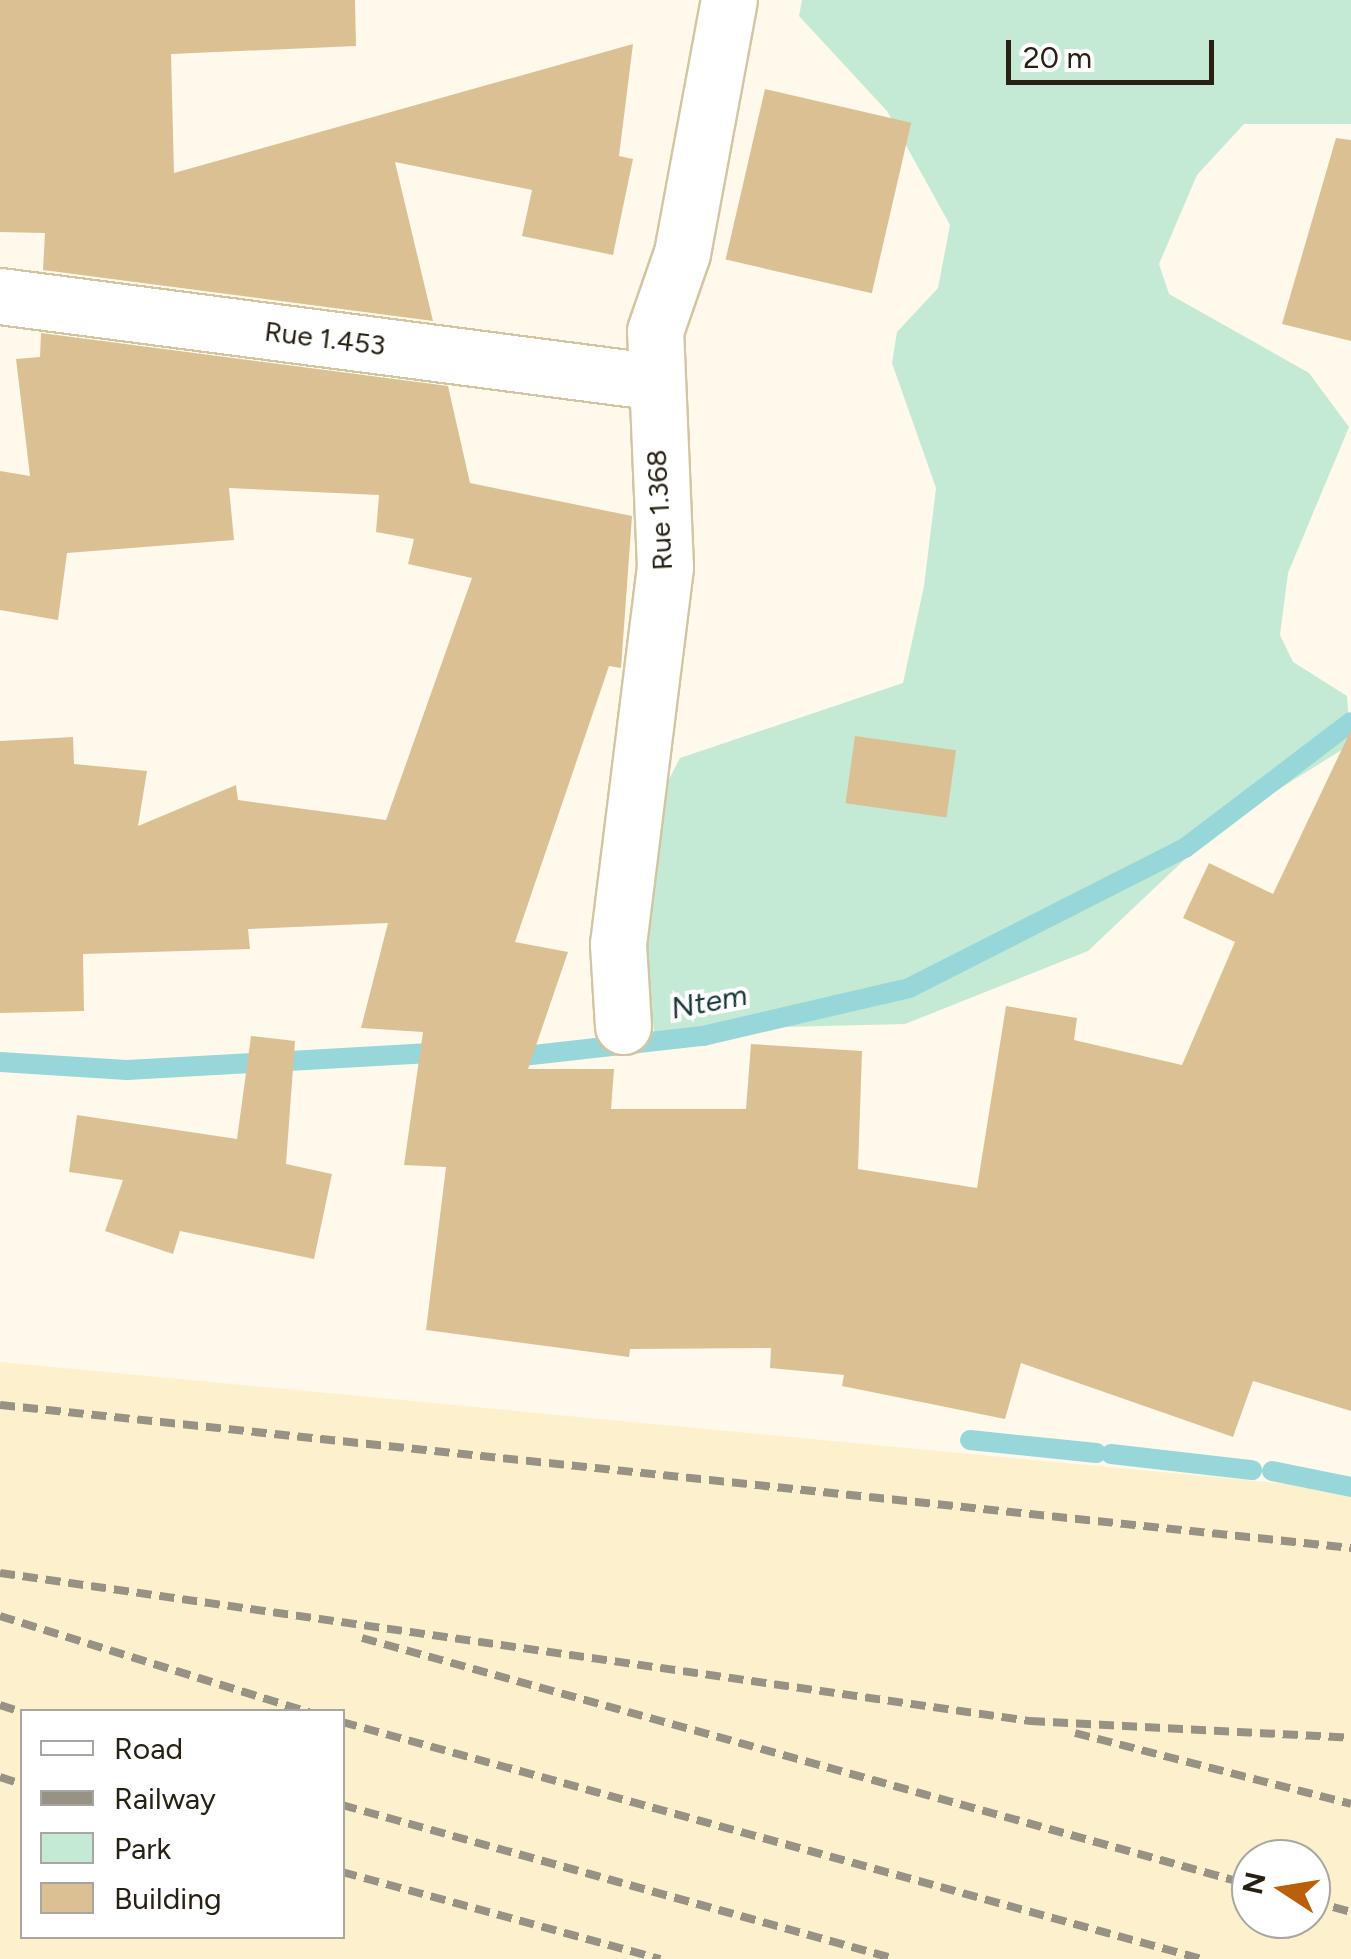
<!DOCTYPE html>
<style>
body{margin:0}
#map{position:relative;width:1351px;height:1959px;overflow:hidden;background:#fff9eb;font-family:Figtree,sans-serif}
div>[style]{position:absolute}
.built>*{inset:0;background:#fdf0cd}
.green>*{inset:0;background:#c4e9d4}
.stream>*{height:20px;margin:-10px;padding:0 10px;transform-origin:10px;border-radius:10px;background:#97d7da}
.building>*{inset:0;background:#dbc094;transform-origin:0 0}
.roads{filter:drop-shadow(2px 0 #d2c5a2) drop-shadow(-2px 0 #d2c5a2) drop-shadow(0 2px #d2c5a2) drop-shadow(0 -2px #d2c5a2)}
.street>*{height:55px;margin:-27.5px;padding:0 27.5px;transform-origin:27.5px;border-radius:27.5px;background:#fff}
.rail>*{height:8px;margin-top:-4px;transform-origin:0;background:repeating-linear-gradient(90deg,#979284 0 15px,transparent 0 23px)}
span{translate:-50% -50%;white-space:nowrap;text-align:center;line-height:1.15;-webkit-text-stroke:8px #fff;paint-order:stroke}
.street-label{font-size:28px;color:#262113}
.water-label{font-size:30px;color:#18383a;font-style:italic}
.legend{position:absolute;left:20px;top:1709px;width:325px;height:230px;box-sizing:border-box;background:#fff;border:2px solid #a8a6a1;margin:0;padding:12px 18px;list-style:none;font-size:30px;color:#262113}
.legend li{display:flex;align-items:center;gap:20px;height:50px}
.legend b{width:50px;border:2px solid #a8a6a1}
.north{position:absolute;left:1231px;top:1839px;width:100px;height:100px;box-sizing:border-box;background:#fff;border:2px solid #a8a6a1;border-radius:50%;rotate:282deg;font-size:28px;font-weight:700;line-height:40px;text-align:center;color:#262113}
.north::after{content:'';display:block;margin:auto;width:35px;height:45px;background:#bb5f0b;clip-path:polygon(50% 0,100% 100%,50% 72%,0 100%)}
.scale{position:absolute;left:1006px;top:40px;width:208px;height:45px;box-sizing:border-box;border:5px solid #262113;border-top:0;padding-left:12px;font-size:30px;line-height:35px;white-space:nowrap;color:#262113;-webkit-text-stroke:8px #fff;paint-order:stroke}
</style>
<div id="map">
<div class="built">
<i style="clip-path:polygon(evenodd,0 1362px,1351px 1490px,1351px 1959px,0 1959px,0 1362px,22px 1712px,342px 1712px,342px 1936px,22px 1936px,22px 1712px,0 1362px,1251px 1859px,1311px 1859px,1311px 1919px,1251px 1919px,1251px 1859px)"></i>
</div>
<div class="green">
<i style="clip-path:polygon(802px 0,1351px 0,1351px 124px,1244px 124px,1197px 175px,1159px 264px,1169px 294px,1309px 373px,1349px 427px,1288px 573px,1280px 635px,1293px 662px,1347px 696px,1351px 744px,1220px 826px,1088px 951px,905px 1024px,738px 1028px,656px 1044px,639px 924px,647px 822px,680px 758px,903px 683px,924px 586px,936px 488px,892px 363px,897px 332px,938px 288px,950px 225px,887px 111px,799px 16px)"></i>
</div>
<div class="stream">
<i style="left:506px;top:1058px;width:198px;rotate:-6.4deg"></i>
<i style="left:703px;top:1036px;width:212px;rotate:-13.1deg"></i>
<i style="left:909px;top:988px;width:309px;rotate:-26.9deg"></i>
<i style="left:1185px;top:848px;width:208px;rotate:-37.2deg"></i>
<i style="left:0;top:1062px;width:127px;rotate:3.6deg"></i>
<i style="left:127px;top:1070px;width:321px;rotate:-3.2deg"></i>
<i style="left:970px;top:1440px;width:127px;rotate:5.9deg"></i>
<i style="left:1111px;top:1454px;width:142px;rotate:6.5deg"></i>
<i style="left:1272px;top:1471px;width:81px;rotate:11.4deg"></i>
</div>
<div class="building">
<i style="clip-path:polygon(0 0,355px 0,356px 46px,171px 54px,174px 173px,633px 44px,619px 156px,633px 159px,613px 255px,522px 236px,532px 190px,395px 162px,433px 321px,43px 270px,45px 233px,0 232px)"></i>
<i style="left:765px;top:89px;width:150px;height:175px;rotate:13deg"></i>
<i style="clip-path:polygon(1336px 138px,1351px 140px,1351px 341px,1282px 324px)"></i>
<i style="clip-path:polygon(41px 333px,448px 386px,470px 483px,632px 516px,621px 668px,609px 666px,515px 942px,568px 952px,528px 1069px,614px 1069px,611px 1109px,746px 1109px,751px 1044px,862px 1051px,858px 1169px,977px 1188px,1006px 1006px,1077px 1018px,1074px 1040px,1182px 1065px,1235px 942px,1183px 918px,1209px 863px,1273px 894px,1351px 730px,1351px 1411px,1253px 1381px,1233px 1437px,1021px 1363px,1005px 1419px,842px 1386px,844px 1375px,770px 1368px,771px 1348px,630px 1349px,629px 1357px,426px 1330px,446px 1167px,404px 1165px,423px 1032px,361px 1028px,388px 923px,248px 929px,250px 949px,83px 954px,84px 1011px,0 1013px,0 741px,73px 737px,74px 764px,147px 771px,138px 826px,236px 785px,238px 800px,386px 820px,472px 578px,408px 564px,414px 539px,376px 532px,379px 495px,229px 488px,234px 540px,67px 553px,58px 620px,0 610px,0 471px,30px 476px,16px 359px,40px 357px)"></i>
<i style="left:855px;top:736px;width:102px;height:68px;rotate:8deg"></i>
<i style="clip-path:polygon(251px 1036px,295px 1041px,286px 1164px,332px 1174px,314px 1259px,180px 1231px,173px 1254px,105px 1231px,123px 1180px,69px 1172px,77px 1115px,237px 1139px)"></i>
</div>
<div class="roads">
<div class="street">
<i style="left:0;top:296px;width:656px;rotate:7.45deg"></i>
<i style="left:623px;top:1026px;width:82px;rotate:-93.5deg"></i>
<i style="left:618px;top:944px;width:380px;rotate:-82.9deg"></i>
<i style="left:665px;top:567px;width:236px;rotate:-92.4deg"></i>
<i style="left:655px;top:331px;width:83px;rotate:-70.9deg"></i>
<i style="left:682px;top:253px;width:257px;rotate:-79.5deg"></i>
</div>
</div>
<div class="rail">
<i style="left:0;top:1405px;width:1359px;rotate:6.04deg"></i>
<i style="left:0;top:1573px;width:1041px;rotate:8.18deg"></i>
<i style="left:1030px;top:1721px;width:321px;rotate:3deg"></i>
<i style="left:0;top:1616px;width:324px;rotate:17.3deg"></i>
<i style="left:362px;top:1638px;width:923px;rotate:15.53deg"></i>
<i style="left:0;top:1705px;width:23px;rotate:18deg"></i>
<i style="left:342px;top:1722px;width:892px;rotate:15.41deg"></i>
<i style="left:1075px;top:1733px;width:285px;rotate:14.4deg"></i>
<i style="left:0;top:1777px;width:23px;rotate:18deg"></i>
<i style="left:342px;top:1805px;width:574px;rotate:15.56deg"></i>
<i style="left:342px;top:1872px;width:330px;rotate:15.3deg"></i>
<i style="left:1311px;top:1901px;width:41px;rotate:15.4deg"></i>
</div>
<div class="street-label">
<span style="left:325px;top:338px;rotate:7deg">Rue 1.453</span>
<span style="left:659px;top:510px;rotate:-93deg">Rue 1.368</span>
</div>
<div class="water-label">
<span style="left:709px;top:1002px;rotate:-11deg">Ntem</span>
</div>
<ul class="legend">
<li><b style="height:12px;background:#fff"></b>Road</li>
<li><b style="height:12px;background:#979284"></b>Railway</li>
<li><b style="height:28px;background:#c4e9d4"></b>Park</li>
<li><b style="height:28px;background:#dbc094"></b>Building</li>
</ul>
<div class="north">N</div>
<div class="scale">20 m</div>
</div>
